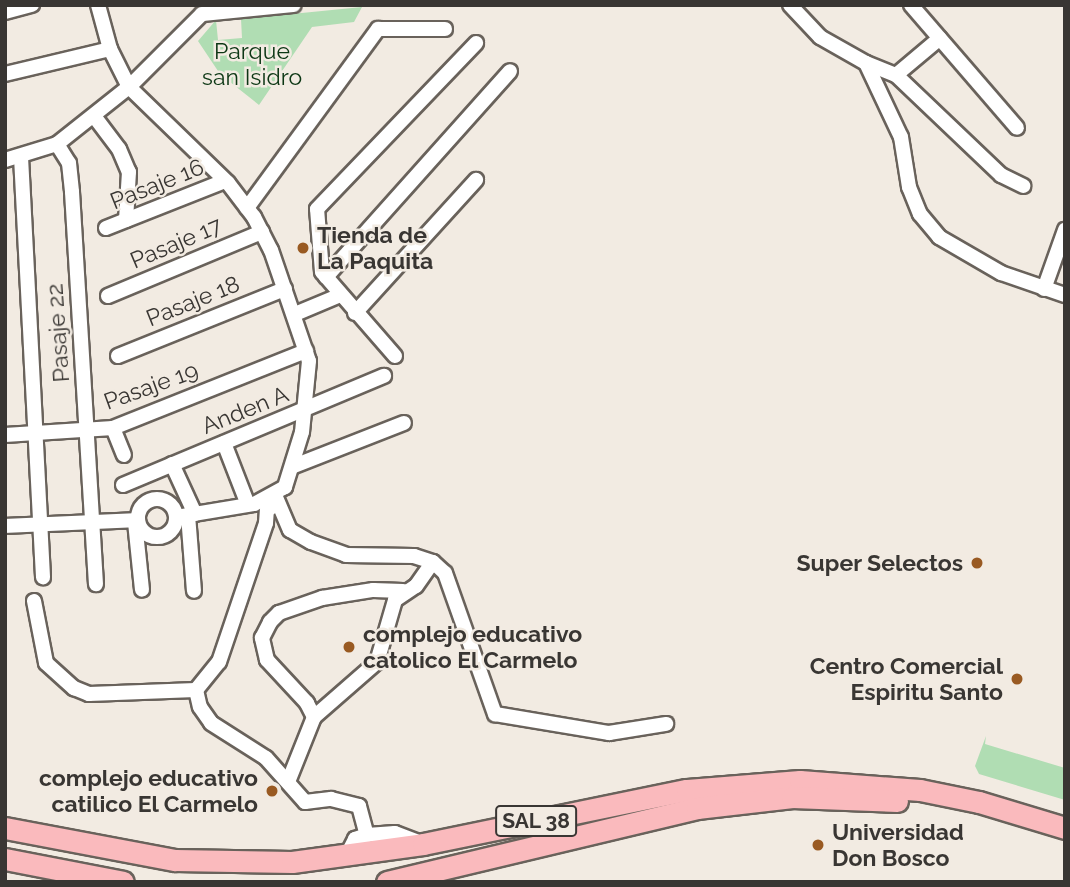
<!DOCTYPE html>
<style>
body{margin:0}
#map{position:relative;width:1070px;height:887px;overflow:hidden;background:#f2ebe2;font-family:Raleway,sans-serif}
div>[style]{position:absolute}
.green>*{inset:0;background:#b0ddb3}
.roads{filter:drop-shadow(2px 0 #69625b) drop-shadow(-2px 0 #69625b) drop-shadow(0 2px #69625b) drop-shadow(0 -2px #69625b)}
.minor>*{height:14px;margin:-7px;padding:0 7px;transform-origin:7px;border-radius:7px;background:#fff}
.minor>.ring{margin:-7px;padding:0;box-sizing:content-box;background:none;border:14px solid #fff;border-radius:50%}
.highway>*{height:21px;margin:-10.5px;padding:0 10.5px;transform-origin:10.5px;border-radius:10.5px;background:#fababd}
.dots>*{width:19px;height:19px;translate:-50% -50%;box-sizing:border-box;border:4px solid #f2ebe2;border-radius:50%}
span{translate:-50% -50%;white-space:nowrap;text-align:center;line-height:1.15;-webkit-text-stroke:5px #f2ebe2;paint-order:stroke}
.shield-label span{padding:2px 5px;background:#f2ebe2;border:2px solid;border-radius:5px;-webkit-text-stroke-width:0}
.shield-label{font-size:21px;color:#393633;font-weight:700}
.park-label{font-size:23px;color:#0c3714}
.street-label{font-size:23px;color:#393633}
.poi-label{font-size:23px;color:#393633;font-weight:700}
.left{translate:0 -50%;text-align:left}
.right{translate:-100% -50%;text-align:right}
.frame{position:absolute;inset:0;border:7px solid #393633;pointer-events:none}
</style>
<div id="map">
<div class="green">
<i style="clip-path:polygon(362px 7px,354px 22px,312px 27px,259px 105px,220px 74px,198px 41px,216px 20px,218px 40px,242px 38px,241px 19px)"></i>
<i style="clip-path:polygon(986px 736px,985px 744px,1065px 768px,1065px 800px,979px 774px,975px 766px)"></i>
</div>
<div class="roads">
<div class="minor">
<i style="left:98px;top:5px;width:46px;rotate:74.7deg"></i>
<i style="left:110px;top:49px;width:42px;rotate:63.4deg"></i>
<i style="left:129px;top:87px;width:138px;rotate:44.1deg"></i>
<i style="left:228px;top:183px;width:43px;rotate:52.6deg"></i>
<i style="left:254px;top:217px;width:37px;rotate:63deg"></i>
<i style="left:271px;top:250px;width:117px;rotate:71.1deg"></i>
<i style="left:309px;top:361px;width:71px;rotate:95.6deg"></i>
<i style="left:302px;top:432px;width:58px;rotate:107.2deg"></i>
<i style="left:285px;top:487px;width:35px;rotate:151deg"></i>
<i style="left:254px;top:504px;width:79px;rotate:170.5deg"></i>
<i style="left:790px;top:5px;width:44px;rotate:46.8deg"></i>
<i style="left:820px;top:37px;width:53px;rotate:29.5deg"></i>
<i style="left:866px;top:63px;width:82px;rotate:64.7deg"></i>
<i style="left:901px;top:137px;width:51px;rotate:80.9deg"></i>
<i style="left:909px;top:187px;width:29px;rotate:68deg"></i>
<i style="left:920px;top:214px;width:30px;rotate:50deg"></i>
<i style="left:939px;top:237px;width:72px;rotate:30.1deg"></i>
<i style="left:1001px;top:273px;width:68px;rotate:19deg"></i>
<i style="left:911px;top:5px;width:162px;rotate:49.2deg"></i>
<i style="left:5px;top:12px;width:28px;rotate:-15deg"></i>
<i style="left:202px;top:14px;width:92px;rotate:-5.6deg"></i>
<i style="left:866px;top:63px;width:32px;rotate:22deg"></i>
<i style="left:896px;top:75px;width:145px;rotate:43.6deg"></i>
<i style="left:1001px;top:175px;width:25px;rotate:26deg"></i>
<i style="left:5px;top:74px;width:108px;rotate:-13.4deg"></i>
<i style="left:896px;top:75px;width:57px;rotate:-40.1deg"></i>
<i style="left:94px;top:116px;width:41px;rotate:52.9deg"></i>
<i style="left:119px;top:149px;width:25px;rotate:67deg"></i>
<i style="left:129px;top:172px;width:48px;rotate:93.6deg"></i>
<i style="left:57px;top:144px;width:22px;rotate:58deg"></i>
<i style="left:69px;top:163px;width:29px;rotate:84deg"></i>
<i style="left:72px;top:192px;width:393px;rotate:86.5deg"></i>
<i style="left:21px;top:157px;width:421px;rotate:87deg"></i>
<i style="left:5px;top:160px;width:54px;rotate:-17.1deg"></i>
<i style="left:57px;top:144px;width:92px;rotate:-38.4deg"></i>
<i style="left:129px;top:87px;width:103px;rotate:-45deg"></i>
<i style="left:247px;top:208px;width:222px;rotate:-53.8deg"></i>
<i style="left:378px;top:29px;width:67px"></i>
<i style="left:106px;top:228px;width:128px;rotate:-21.6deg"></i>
<i style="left:326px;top:277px;width:276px;rotate:-48.2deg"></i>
<i style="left:1044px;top:289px;width:63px;rotate:-70.4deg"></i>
<i style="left:108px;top:296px;width:167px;rotate:-22.6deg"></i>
<i style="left:355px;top:313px;width:180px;rotate:-47.7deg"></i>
<i style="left:295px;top:314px;width:47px;rotate:-22.7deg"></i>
<i style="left:118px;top:356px;width:180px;rotate:-21.9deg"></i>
<i style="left:395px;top:356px;width:111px;rotate:-131deg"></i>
<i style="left:322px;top:272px;width:63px;rotate:-94.5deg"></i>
<i style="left:317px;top:209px;width:230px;rotate:-46.2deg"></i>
<i style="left:113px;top:428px;width:29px;rotate:68deg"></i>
<i style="left:5px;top:435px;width:108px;rotate:-3.7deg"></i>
<i style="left:113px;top:428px;width:208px;rotate:-21.8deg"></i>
<i style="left:224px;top:443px;width:66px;rotate:68.8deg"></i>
<i style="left:172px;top:464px;width:55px;rotate:65.3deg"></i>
<i style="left:294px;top:466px;width:118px;rotate:-21.4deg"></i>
<i style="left:123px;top:485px;width:283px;rotate:-22.7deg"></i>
<i style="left:275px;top:495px;width:38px;rotate:67deg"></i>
<i style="left:290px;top:530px;width:24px;rotate:30deg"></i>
<i style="left:311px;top:542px;width:37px;rotate:20deg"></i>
<i style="left:346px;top:555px;width:68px;rotate:0.8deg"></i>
<i style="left:414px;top:556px;width:20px;rotate:18deg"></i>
<i style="left:433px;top:562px;width:16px;rotate:43deg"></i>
<i style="left:445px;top:573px;width:150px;rotate:70.5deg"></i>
<i style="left:495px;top:714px;width:116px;rotate:9.5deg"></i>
<i style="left:609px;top:733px;width:58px;rotate:-9deg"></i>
<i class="ring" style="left:138px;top:499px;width:24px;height:24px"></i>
<i style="left:188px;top:515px;width:76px;rotate:85.5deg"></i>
<i style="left:135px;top:522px;width:68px;rotate:84.1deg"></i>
<i style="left:5px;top:526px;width:133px;rotate:-2.6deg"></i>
<i style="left:34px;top:601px;width:63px;rotate:79deg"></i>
<i style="left:46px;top:663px;width:38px;rotate:42deg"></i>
<i style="left:74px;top:688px;width:16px;rotate:22deg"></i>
<i style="left:89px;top:694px;width:107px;rotate:-2.1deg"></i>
<i style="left:196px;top:690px;width:36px;rotate:-51deg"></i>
<i style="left:219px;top:662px;width:147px;rotate:-71.3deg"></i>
<i style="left:266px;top:523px;width:13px;rotate:-86deg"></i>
<i style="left:267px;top:510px;width:12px;rotate:-31deg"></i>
<i style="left:196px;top:690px;width:17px;rotate:77deg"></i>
<i style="left:200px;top:707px;width:19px;rotate:55deg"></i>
<i style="left:211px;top:723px;width:65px;rotate:32.5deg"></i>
<i style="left:266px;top:758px;width:59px;rotate:48.4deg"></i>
<i style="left:305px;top:802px;width:26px;rotate:-7deg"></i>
<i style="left:331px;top:799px;width:29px;rotate:14deg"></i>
<i style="left:359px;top:806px;width:30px;rotate:75deg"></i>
<i style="left:314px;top:717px;width:16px;rotate:-117deg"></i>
<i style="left:307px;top:703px;width:59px;rotate:-132.9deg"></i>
<i style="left:267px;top:660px;width:23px;rotate:-103deg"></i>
<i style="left:262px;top:638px;width:18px;rotate:-63deg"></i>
<i style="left:270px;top:622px;width:13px;rotate:-45deg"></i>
<i style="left:279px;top:613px;width:46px;rotate:-19.2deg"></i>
<i style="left:322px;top:598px;width:52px;rotate:-8.9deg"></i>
<i style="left:373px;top:590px;width:30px;rotate:2deg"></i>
<i style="left:288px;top:782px;width:70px;rotate:-68.2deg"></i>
<i style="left:314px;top:717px;width:84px;rotate:-41.1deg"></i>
<i style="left:377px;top:662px;width:65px;rotate:-73.8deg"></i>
<i style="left:395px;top:600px;width:25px;rotate:-34deg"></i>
<i style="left:416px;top:586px;width:29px;rotate:-55deg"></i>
<i style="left:347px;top:855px;width:18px;rotate:-63deg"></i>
<i style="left:355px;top:839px;width:13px;rotate:-18deg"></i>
<i style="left:367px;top:835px;width:28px;rotate:-4deg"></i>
<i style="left:395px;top:833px;width:26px;rotate:21deg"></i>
</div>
<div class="highway">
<i style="left:5px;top:828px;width:173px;rotate:10.7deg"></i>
<i style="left:175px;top:860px;width:117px;rotate:1deg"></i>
<i style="left:292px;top:862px;width:132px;rotate:-7.8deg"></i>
<i style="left:423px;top:844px;width:269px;rotate:-11.6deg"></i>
<i style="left:687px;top:790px;width:113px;rotate:-4.6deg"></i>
<i style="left:800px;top:781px;width:120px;rotate:4.3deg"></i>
<i style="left:920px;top:790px;width:60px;rotate:11.5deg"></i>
<i style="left:979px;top:802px;width:90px;rotate:16.8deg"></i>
<i style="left:5px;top:859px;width:120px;rotate:11deg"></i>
<i style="left:387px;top:882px;width:319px;rotate:-13.4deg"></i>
<i style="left:697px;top:808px;width:96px;rotate:-6.6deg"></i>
<i style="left:792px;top:797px;width:105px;rotate:2.2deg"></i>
</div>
</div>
<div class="dots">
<i style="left:303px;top:248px;background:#995a22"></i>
<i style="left:977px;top:563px;background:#995a22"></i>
<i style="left:349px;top:647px;background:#995a22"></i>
<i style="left:1017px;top:679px;background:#995a22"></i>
<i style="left:272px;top:791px;background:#995a22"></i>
<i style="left:818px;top:845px;background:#995a22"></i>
</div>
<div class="shield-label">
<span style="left:536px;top:821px">SAL 38</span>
</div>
<div class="park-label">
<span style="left:252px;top:64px">Parque<br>san Isidro</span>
</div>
<div class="street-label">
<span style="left:157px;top:184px;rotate:-22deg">Pasaje 16</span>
<span style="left:176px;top:243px;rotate:-23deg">Pasaje 17</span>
<span style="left:193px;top:301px;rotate:-22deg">Pasaje 18</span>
<span style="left:58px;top:333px;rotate:-94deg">Pasaje 22</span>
<span style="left:151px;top:386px;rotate:-20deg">Pasaje 19</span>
<span style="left:245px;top:410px;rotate:-22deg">Anden A</span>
</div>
<div class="poi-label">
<span class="left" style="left:317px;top:248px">Tienda de<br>La Paquita</span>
<span class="right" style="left:963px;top:563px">Super Selectos</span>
<span class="left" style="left:363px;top:647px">complejo educativo<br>catolico El Carmelo</span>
<span class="right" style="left:1003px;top:679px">Centro Comercial<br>Espiritu Santo</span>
<span class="right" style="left:258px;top:791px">complejo educativo<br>catilico El Carmelo</span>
<span class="left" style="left:832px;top:845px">Universidad<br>Don Bosco</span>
</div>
<div class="frame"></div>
</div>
